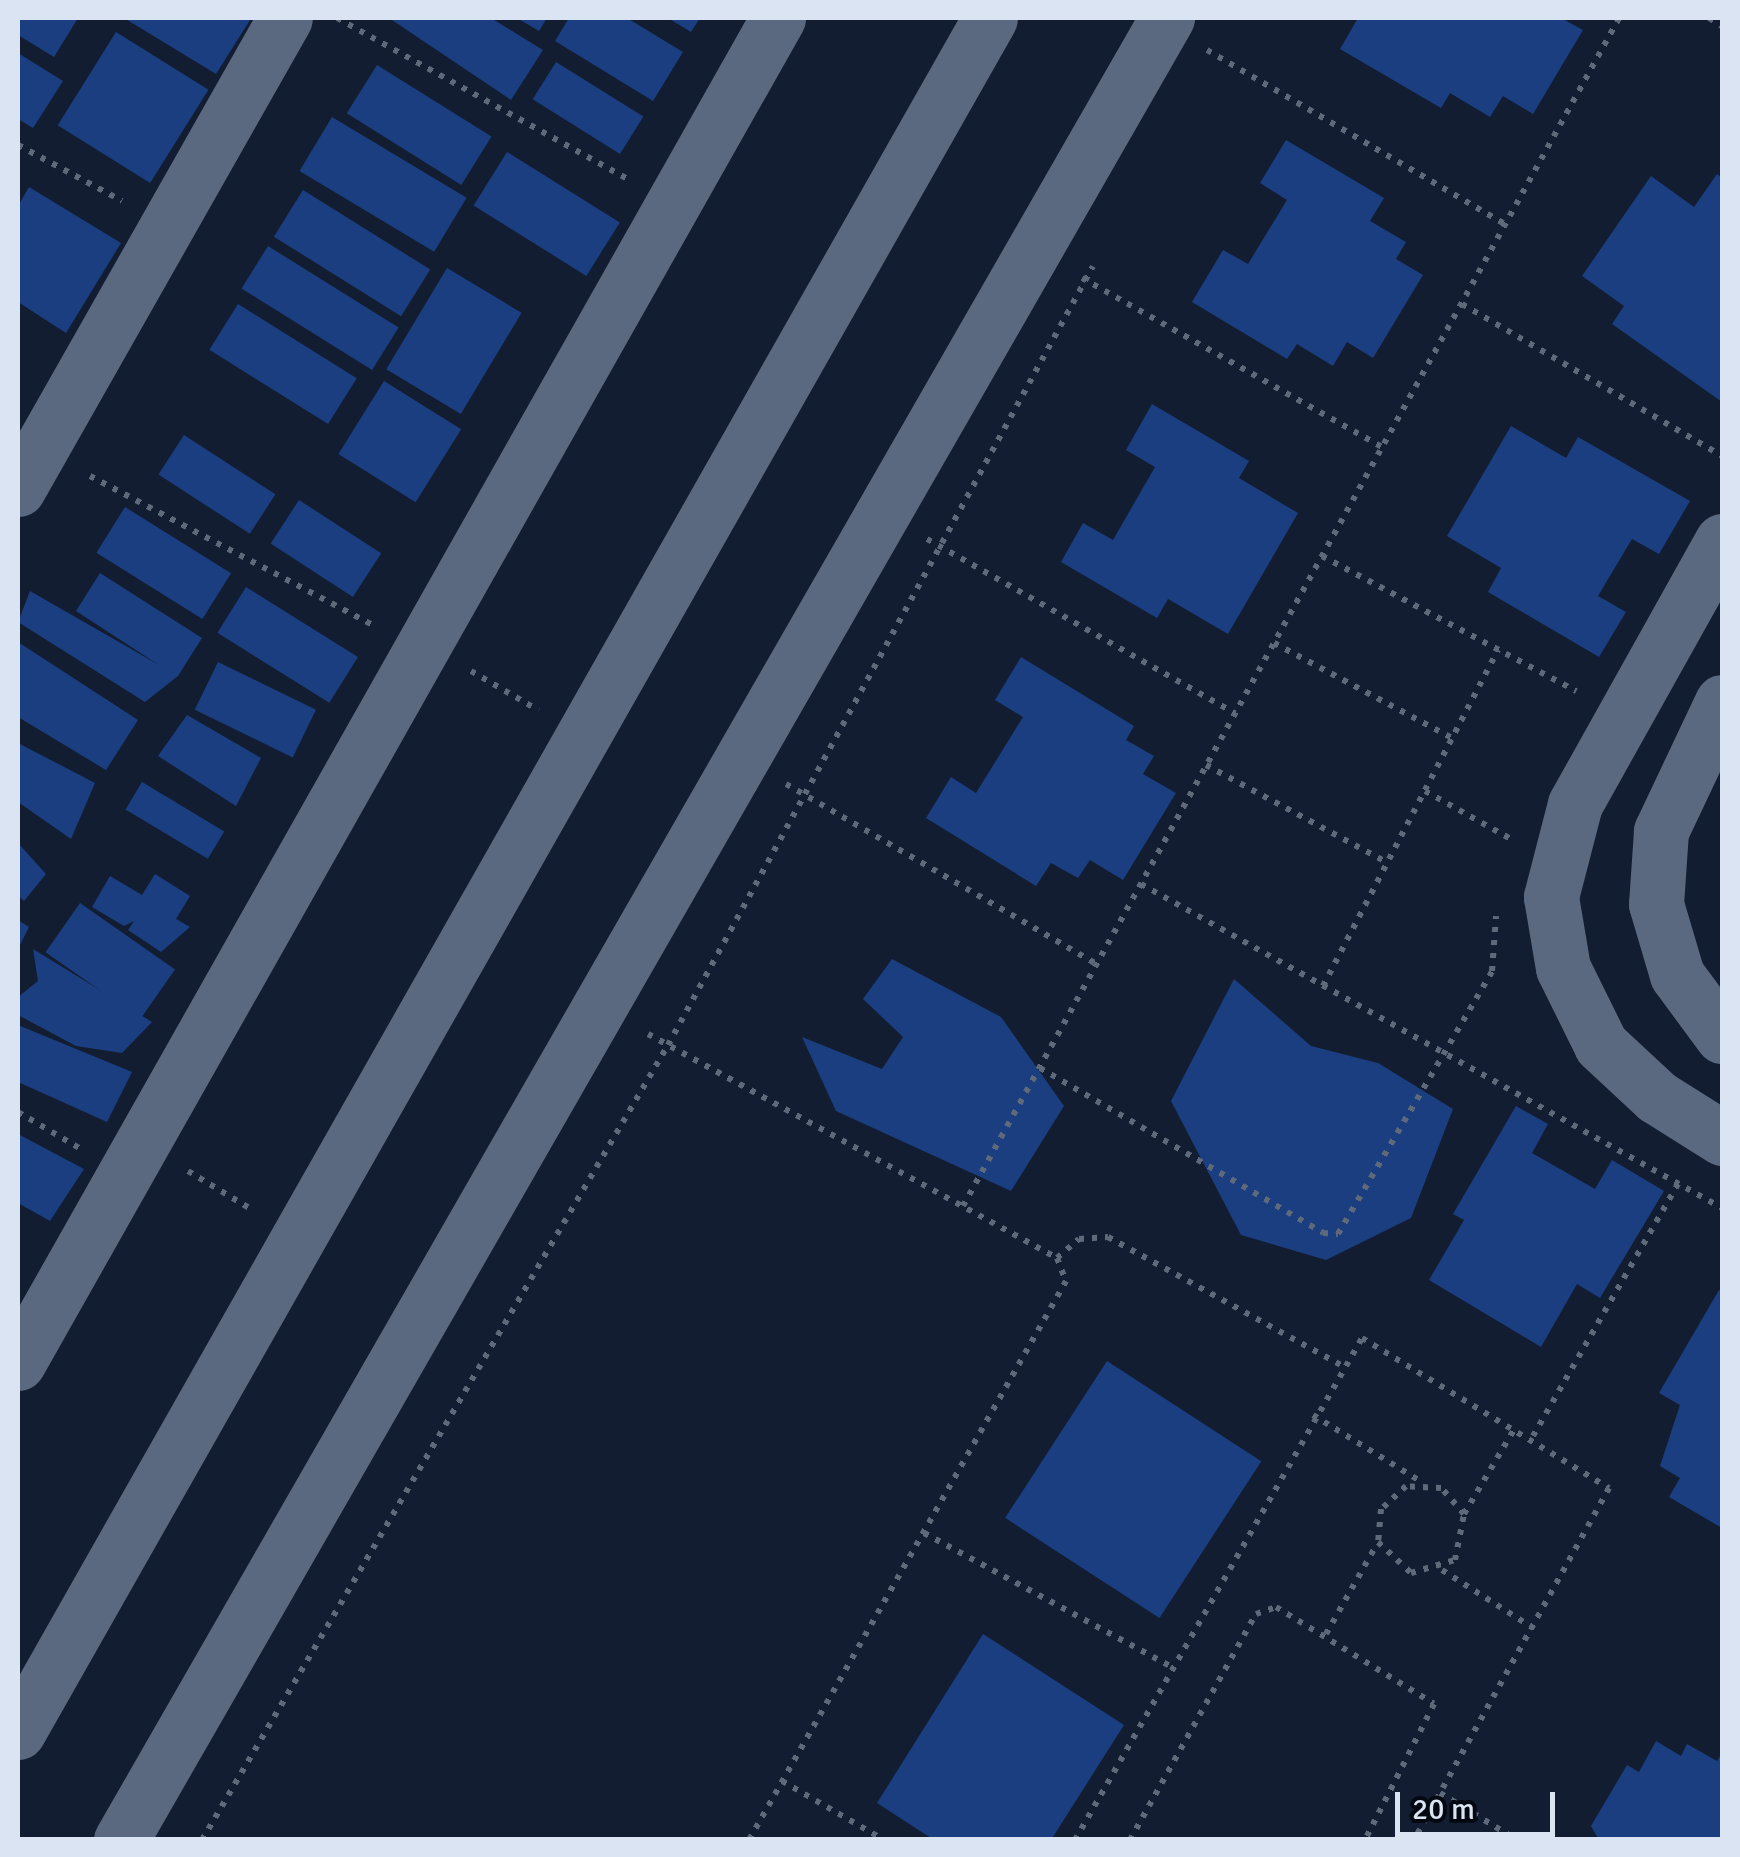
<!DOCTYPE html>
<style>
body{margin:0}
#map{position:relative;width:1740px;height:1857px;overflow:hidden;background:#121d31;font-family:Signika,sans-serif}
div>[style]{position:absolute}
.building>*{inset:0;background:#1b3e81;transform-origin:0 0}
.path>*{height:6px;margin-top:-3px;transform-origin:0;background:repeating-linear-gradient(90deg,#5e697a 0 5px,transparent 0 13px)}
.minor>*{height:55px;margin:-27.5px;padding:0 27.5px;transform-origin:27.5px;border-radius:27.5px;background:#5a6880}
span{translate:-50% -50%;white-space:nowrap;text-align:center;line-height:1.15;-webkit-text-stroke:8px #040810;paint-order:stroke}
.frame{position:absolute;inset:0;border:20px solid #dbe4f2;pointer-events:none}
.scale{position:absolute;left:1395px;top:1792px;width:160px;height:45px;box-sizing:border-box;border:5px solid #dbe4f2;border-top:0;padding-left:12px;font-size:30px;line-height:35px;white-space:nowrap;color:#dbe4f2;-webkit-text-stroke:8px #040810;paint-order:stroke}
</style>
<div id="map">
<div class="building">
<i style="clip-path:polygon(18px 18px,78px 18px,54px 57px,18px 35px)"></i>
<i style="clip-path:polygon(124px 18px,246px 18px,250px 20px,216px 74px)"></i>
<i style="clip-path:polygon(389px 18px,491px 18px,543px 50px,511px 100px)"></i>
<i style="clip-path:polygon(517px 18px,547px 18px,539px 31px)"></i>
<i style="clip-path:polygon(569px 18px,627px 18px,683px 52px,653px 101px,555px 41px)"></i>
<i style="clip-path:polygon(668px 18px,700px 18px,691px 32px)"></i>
<i style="clip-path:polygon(1358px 18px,1561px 18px,1583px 30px,1533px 114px,1503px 96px,1490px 117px,1450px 93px,1441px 108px,1340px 49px)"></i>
<i style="left:116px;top:32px;width:109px;height:110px;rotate:32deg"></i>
<i style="clip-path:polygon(18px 53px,63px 81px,33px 128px,18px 119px)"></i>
<i style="left:556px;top:62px;width:103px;height:44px;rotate:32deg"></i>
<i style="left:377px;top:65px;width:135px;height:57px;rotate:32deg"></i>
<i style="left:332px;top:117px;width:157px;height:63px;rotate:31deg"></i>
<i style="clip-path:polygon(1286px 140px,1384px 198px,1370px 221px,1406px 242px,1396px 259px,1423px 275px,1373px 358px,1347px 342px,1333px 366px,1297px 344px,1287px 359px,1192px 302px,1223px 250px,1248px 264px,1287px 200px,1260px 183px)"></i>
<i style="left:507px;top:152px;width:133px;height:63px;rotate:32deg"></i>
<i style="clip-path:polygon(1717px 174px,1722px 178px,1722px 402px,1612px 324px,1624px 306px,1582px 276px,1651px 176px,1694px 207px)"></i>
<i style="clip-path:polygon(29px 187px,121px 243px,66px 333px,18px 302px,18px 206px)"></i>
<i style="left:303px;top:190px;width:150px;height:55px;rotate:32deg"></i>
<i style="left:268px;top:246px;width:154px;height:50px;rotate:32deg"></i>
<i style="left:447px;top:268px;width:87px;height:118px;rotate:31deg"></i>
<i style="left:238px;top:304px;width:140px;height:54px;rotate:32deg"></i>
<i style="left:384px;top:381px;width:91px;height:86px;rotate:32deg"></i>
<i style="clip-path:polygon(1152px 404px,1249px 461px,1239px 478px,1298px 513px,1228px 634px,1168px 599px,1157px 618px,1061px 562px,1083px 523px,1113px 540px,1155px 467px,1126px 450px)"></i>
<i style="clip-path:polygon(1511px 426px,1566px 458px,1578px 437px,1690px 501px,1659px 554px,1632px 539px,1598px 596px,1626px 612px,1599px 657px,1488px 592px,1501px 568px,1447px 536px)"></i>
<i style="left:184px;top:435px;width:109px;height:47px;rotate:33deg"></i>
<i style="left:299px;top:500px;width:98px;height:52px;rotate:33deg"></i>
<i style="left:125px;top:507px;width:125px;height:54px;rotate:32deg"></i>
<i style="clip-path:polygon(100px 573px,202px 638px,178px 676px,145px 702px,18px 622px,30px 591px,159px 665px,76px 611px)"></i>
<i style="left:246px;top:587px;width:132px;height:54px;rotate:32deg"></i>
<i style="clip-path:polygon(18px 642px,138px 720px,106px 770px,18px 717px)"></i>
<i style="clip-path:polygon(1021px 657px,1134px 726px,1126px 740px,1154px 756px,1143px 774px,1176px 793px,1123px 880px,1090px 860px,1078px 878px,1051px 863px,1036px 886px,926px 818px,951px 777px,976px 793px,1023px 717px,995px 700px)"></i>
<i style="left:218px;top:662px;width:109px;height:53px;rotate:26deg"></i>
<i style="clip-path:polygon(187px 715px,261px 758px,236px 806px,158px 756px)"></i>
<i style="clip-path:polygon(18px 743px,95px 783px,71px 839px,18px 802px)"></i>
<i style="left:142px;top:782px;width:96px;height:32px;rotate:31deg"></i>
<i style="clip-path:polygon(18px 843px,46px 874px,24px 901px,18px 896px)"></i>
<i style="clip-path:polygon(155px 874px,190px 896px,176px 919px,190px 927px,161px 952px,128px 930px,134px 921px,124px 926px,92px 907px,110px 876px,142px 895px)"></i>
<i style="left:80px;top:903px;width:116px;height:60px;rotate:35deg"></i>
<i style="clip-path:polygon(18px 920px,29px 927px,18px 949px)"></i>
<i style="clip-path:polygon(33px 949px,152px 1022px,122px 1053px,76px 1046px,18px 1015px,18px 997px,38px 981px)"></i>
<i style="clip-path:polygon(892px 959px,1001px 1017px,1064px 1106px,1011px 1191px,836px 1111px,802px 1037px,882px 1069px,903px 1037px,863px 999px)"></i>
<i style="clip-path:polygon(1234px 979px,1311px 1046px,1378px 1063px,1453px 1109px,1411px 1218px,1326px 1260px,1241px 1235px,1171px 1101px)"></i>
<i style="clip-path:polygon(18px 1025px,132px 1072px,107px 1122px,18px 1082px)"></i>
<i style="clip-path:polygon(1516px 1106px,1548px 1124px,1532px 1153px,1595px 1189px,1612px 1160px,1664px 1191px,1600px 1298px,1577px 1284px,1541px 1347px,1429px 1280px,1464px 1220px,1453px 1214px)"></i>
<i style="clip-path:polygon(18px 1134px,84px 1169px,50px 1221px,18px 1203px)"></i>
<i style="clip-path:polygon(1719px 1290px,1722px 1292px,1722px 1528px,1669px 1497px,1680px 1478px,1660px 1466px,1680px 1405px,1659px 1393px)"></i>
<i style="left:1107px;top:1361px;width:184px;height:187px;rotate:33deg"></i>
<i style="clip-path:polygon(983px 1634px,1124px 1725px,1051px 1840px,934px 1840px,877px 1803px)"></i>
<i style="clip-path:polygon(1656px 1741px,1681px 1756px,1687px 1744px,1717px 1761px,1722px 1753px,1722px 1840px,1599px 1840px,1591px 1826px,1627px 1765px,1639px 1772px)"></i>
</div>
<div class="path">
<i style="left:337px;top:18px;width:333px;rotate:29deg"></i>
<i style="left:1709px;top:18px;width:15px;rotate:32deg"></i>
<i style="left:1207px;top:50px;width:345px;rotate:30.3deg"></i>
<i style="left:18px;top:145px;width:118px;rotate:28.3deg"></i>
<i style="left:1082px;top:278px;width:344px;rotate:29.4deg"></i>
<i style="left:1462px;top:304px;width:301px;rotate:30.3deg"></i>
<i style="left:90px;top:476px;width:322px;rotate:27.8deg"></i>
<i style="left:927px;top:539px;width:354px;rotate:29.5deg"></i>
<i style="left:1322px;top:556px;width:288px;rotate:28deg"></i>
<i style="left:1274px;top:643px;width:202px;rotate:28.1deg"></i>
<i style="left:471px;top:671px;width:78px;rotate:30.2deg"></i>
<i style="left:1206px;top:765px;width:207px;rotate:28.3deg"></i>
<i style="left:786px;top:784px;width:359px;rotate:30.1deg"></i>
<i style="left:1425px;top:791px;width:98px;rotate:29.2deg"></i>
<i style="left:1141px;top:884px;width:665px;rotate:29.15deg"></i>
<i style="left:1323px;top:986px;width:379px;rotate:-62.5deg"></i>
<i style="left:648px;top:1034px;width:466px;rotate:28.7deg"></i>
<i style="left:1057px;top:1258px;width:25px;rotate:69deg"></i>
<i style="left:1066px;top:1281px;width:643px;rotate:119.56deg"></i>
<i style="left:1040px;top:1068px;width:328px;rotate:30.2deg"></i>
<i style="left:1323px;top:1233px;width:15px;rotate:4deg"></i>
<i style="left:1338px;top:1234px;width:305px;rotate:-59.6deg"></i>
<i style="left:1492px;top:971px;width:55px;rotate:-85.8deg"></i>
<i style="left:18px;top:1112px;width:71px;rotate:30.5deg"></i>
<i style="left:188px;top:1171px;width:77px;rotate:31.2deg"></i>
<i style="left:963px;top:1206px;width:1357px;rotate:-61.09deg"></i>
<i style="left:1057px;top:1258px;width:29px;rotate:-41deg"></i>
<i style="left:1079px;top:1239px;width:29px;rotate:-4deg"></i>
<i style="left:1108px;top:1237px;width:266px;rotate:28.8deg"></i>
<i style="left:1313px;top:1415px;width:129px;rotate:31.7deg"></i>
<i style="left:1533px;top:1436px;width:291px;rotate:-60.1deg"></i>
<i style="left:1464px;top:1514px;width:35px;rotate:-131deg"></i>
<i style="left:1441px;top:1488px;width:35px;rotate:-177deg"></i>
<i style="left:1406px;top:1486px;width:34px;rotate:137deg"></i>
<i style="left:1381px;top:1509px;width:33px;rotate:95deg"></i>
<i style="left:1378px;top:1542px;width:45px;rotate:43.2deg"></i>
<i style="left:1411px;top:1573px;width:46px;rotate:-16.5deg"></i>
<i style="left:1455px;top:1560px;width:47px;rotate:-78.9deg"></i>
<i style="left:1464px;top:1514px;width:102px;rotate:-59.4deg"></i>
<i style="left:924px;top:1533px;width:282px;rotate:28.4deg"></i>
<i style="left:1442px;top:1570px;width:108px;rotate:32.5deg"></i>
<i style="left:1326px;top:1634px;width:103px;rotate:-60.5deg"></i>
<i style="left:782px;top:1781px;width:118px;rotate:30deg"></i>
<i style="left:1440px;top:1793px;width:90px;rotate:31.4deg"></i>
<i style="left:202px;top:1840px;width:922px;rotate:-59.62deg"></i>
<i style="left:668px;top:1045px;width:887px;rotate:-61.38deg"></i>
<i style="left:1075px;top:1840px;width:578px;rotate:-60.24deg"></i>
<i style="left:1362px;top:1338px;width:289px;rotate:31.3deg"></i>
<i style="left:1609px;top:1488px;width:402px;rotate:119deg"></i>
<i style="left:1130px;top:1840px;width:259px;rotate:-60.9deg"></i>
<i style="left:1256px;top:1614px;width:21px;rotate:-19deg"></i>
<i style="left:1276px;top:1607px;width:185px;rotate:31.5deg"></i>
<i style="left:1434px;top:1704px;width:153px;rotate:116.9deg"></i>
</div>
<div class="minor">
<i style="left:18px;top:489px;width:541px;rotate:-60.45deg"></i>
<i style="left:1722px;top:541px;width:301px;rotate:119.2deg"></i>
<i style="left:1575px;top:804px;width:96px;rotate:104.5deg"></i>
<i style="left:1551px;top:897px;width:72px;rotate:80.4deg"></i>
<i style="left:1563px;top:968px;width:86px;rotate:63.7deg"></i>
<i style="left:1601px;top:1045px;width:76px;rotate:42.9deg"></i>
<i style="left:1657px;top:1097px;width:77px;rotate:32.2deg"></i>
<i style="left:1722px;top:702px;width:143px;rotate:115.3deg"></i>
<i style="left:1661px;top:831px;width:73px;rotate:93.9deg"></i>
<i style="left:1656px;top:904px;width:74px;rotate:73.5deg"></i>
<i style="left:1677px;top:975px;width:76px;rotate:53.6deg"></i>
<i style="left:18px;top:1363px;width:1545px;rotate:-60.53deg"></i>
<i style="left:18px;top:1732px;width:1970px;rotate:-60.44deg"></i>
<i style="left:121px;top:1840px;width:2101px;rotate:-60.14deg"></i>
</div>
<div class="frame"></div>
<div class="scale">20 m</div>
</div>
